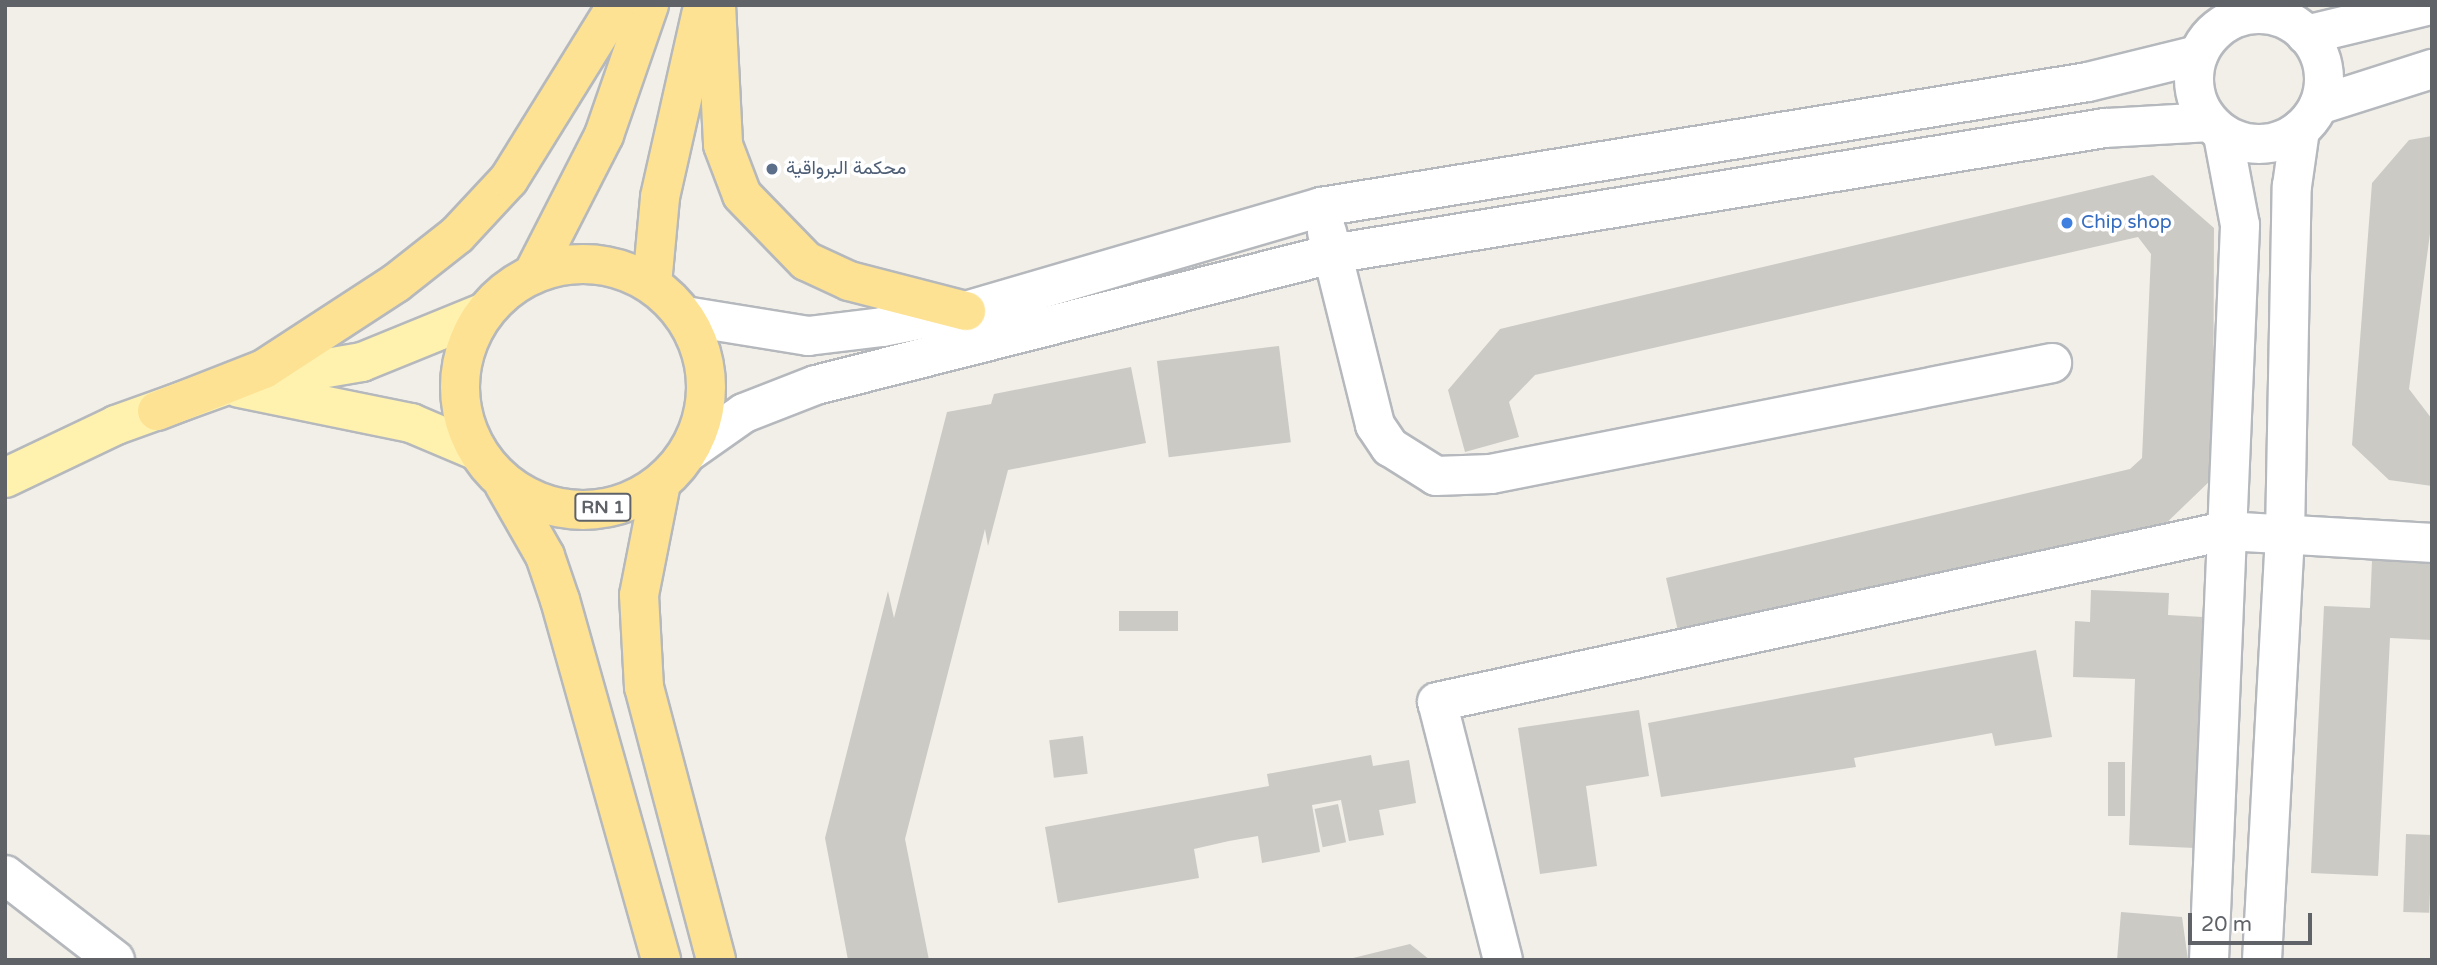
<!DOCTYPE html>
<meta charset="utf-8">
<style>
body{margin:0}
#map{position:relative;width:2437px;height:965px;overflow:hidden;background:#f1efe8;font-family:"Varela Round",Vazirmatn,sans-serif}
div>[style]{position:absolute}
.building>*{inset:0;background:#cccac5;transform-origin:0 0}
.roads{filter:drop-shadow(2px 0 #b5b8bc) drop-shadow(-2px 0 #b5b8bc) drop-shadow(0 2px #b5b8bc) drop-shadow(0 -2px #b5b8bc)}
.minor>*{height:38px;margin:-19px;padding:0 19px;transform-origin:19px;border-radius:19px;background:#fff}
.minor>.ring{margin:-19px;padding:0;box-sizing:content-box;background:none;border:38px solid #fff;border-radius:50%}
.major>*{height:38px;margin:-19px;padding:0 19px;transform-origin:19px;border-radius:19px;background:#fff2af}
.highway>*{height:38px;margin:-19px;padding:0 19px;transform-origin:19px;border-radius:19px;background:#fde293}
.highway>.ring{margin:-19px;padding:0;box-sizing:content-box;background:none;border:38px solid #fde293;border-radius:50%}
.dots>*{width:19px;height:19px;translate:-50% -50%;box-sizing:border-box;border:4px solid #fff;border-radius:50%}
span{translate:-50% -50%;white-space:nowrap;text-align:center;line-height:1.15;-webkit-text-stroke:7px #fff;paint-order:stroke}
.shield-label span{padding:2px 5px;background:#fff;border:2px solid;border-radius:5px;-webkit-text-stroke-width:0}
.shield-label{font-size:18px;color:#5f6368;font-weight:700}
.service-label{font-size:19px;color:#4e5e75}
.left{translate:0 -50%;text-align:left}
.shop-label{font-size:19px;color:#366cbe}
.frame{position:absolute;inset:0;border:7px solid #5f6368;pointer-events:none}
.scale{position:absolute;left:2188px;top:913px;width:124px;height:32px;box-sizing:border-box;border:4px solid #5f6368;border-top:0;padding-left:9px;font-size:21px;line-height:24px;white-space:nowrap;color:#5f6368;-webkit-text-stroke:5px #fff;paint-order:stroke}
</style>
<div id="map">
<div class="building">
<i style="clip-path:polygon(2432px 136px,2432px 219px,2409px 389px,2432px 419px,2432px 486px,2389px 480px,2352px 445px,2372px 183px,2409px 140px)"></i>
<i style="clip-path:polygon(2153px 175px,2214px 228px,2213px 478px,2160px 529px,1680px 640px,1666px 578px,2130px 469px,2142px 458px,2151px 254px,2138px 237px,1535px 375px,1509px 402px,1519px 437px,1465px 452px,1448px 390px,1500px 329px)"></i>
<i style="left:1279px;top:346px;width:97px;height:123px;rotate:83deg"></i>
<i style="clip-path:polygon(1131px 367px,1146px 443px,1008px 470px,988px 546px,985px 529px,905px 839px,929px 960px,848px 960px,825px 838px,888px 591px,894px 618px,947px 412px,991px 404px,994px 394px)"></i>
<i style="clip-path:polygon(2372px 560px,2432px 563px,2432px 640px,2390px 638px,2378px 876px,2311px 873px,2324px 606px,2370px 608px)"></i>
<i style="clip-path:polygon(2091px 590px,2169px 593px,2168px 615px,2203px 617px,2195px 848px,2129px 845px,2135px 679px,2073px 677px,2075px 621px,2090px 622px)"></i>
<i style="left:1178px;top:611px;width:20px;height:59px;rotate:90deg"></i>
<i style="clip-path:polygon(2036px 650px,2052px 737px,1995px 746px,1992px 733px,1854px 758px,1856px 767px,1661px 797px,1648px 723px)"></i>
<i style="clip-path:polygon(1639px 710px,1649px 776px,1586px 786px,1597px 866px,1540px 874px,1518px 728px)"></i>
<i style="left:1083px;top:736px;width:38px;height:34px;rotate:83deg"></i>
<i style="clip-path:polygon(1371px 755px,1373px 766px,1409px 760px,1416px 803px,1379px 810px,1384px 835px,1349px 841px,1341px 800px,1312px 805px,1320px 852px,1262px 863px,1258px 836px,1229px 841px,1194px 849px,1199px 878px,1058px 903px,1045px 827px,1269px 786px,1267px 774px)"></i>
<i style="left:2108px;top:762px;width:17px;height:54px"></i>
<i style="left:1338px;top:804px;width:39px;height:24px;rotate:78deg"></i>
<i style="left:2406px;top:834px;width:26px;height:78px;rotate:2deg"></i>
<i style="clip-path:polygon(2121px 912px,2182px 917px,2188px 960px,2117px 960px)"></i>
<i style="clip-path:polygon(1410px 944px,1430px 960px,1349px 960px,1349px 959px)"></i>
</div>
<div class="roads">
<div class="minor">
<i class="ring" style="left:2194px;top:14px;width:92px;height:92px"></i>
<i style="left:2306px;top:35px;width:129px;rotate:-13.5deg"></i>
<i style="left:2319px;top:105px;width:119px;rotate:-17.7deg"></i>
<i style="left:1327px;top:232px;width:199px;rotate:76deg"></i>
<i style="left:1375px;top:425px;width:27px;rotate:56deg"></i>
<i style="left:1390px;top:447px;width:54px;rotate:32.2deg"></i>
<i style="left:1436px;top:476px;width:55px;rotate:-2.1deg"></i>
<i style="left:1491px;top:474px;width:572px;rotate:-11.19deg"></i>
<i style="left:685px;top:316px;width:125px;rotate:9.2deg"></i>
<i style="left:808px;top:336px;width:75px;rotate:-6.9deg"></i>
<i style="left:882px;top:327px;width:86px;rotate:-10.8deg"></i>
<i style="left:966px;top:311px;width:370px;rotate:-16.3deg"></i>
<i style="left:1321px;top:207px;width:777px;rotate:-9.26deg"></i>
<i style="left:2088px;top:82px;width:113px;rotate:-13.8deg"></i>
<i style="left:690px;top:451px;width:66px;rotate:-35.1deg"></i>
<i style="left:744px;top:413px;width:77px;rotate:-21.3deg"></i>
<i style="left:816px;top:385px;width:532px;rotate:-14.25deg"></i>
<i style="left:1332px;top:254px;width:783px;rotate:-9.26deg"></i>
<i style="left:2105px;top:128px;width:104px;rotate:-3.3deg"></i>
<i style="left:5px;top:875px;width:139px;rotate:37.7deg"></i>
<i style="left:1503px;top:960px;width:266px;rotate:-104.3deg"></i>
<i style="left:1437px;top:702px;width:806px;rotate:-12.24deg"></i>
<i style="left:2225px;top:531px;width:207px;rotate:3.3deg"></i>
<i style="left:2209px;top:960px;width:736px;rotate:-87.58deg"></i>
<i style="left:2240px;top:225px;width:92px;rotate:-100.7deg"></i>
<i style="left:2262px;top:960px;width:426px;rotate:-86.9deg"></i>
<i style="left:2285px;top:535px;width:349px;rotate:-88.9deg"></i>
<i style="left:2292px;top:186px;width:57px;rotate:-81.9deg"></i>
</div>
<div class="major">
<i style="left:239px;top:388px;width:176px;rotate:11.5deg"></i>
<i style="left:411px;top:423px;width:72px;rotate:23deg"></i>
<i style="left:5px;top:478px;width:123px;rotate:-25.5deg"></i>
<i style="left:116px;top:425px;width:118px;rotate:-19.8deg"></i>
<i style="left:227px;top:385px;width:137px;rotate:-9.7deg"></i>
<i style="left:362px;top:362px;width:133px;rotate:-22.1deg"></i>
</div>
<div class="highway">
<i style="left:716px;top:5px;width:140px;rotate:87.1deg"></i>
<i style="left:723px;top:145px;width:53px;rotate:69.2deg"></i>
<i style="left:742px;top:195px;width:92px;rotate:45.9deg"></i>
<i style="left:806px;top:261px;width:47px;rotate:24.9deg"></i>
<i style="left:849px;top:281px;width:121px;rotate:14.4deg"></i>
<i class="ring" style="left:460px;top:264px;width:208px;height:208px"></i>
<i style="left:533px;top:274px;width:156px;rotate:-62.9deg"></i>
<i style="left:604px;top:135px;width:138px;rotate:-70.9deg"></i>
<i style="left:652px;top:284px;width:87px;rotate:-84.7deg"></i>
<i style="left:660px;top:197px;width:187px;rotate:-77.3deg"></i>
<i style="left:157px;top:411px;width:115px;rotate:-21.4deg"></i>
<i style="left:264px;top:369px;width:158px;rotate:-33.1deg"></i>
<i style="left:396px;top:283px;width:78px;rotate:-38.2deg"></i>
<i style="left:457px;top:235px;width:76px;rotate:-47.1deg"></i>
<i style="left:509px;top:179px;width:205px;rotate:-58.2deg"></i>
<i style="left:661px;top:483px;width:114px;rotate:101.1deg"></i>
<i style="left:639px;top:595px;width:92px;rotate:86.9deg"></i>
<i style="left:644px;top:687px;width:282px;rotate:75.2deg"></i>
<i style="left:504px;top:484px;width:83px;rotate:60.3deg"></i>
<i style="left:545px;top:556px;width:46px;rotate:71.2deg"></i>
<i style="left:560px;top:600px;width:374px;rotate:74.3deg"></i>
</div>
</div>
<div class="dots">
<i style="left:772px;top:169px;background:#5c6f8a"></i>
<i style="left:2067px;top:223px;background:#3f7fe0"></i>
</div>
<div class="shield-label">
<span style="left:603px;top:507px">RN 1</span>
</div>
<div class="service-label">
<span class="left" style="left:786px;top:169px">محكمة البرواقية</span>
</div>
<div class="shop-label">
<span class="left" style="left:2081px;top:223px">Chip shop</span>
</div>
<div class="frame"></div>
<div class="scale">20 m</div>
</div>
